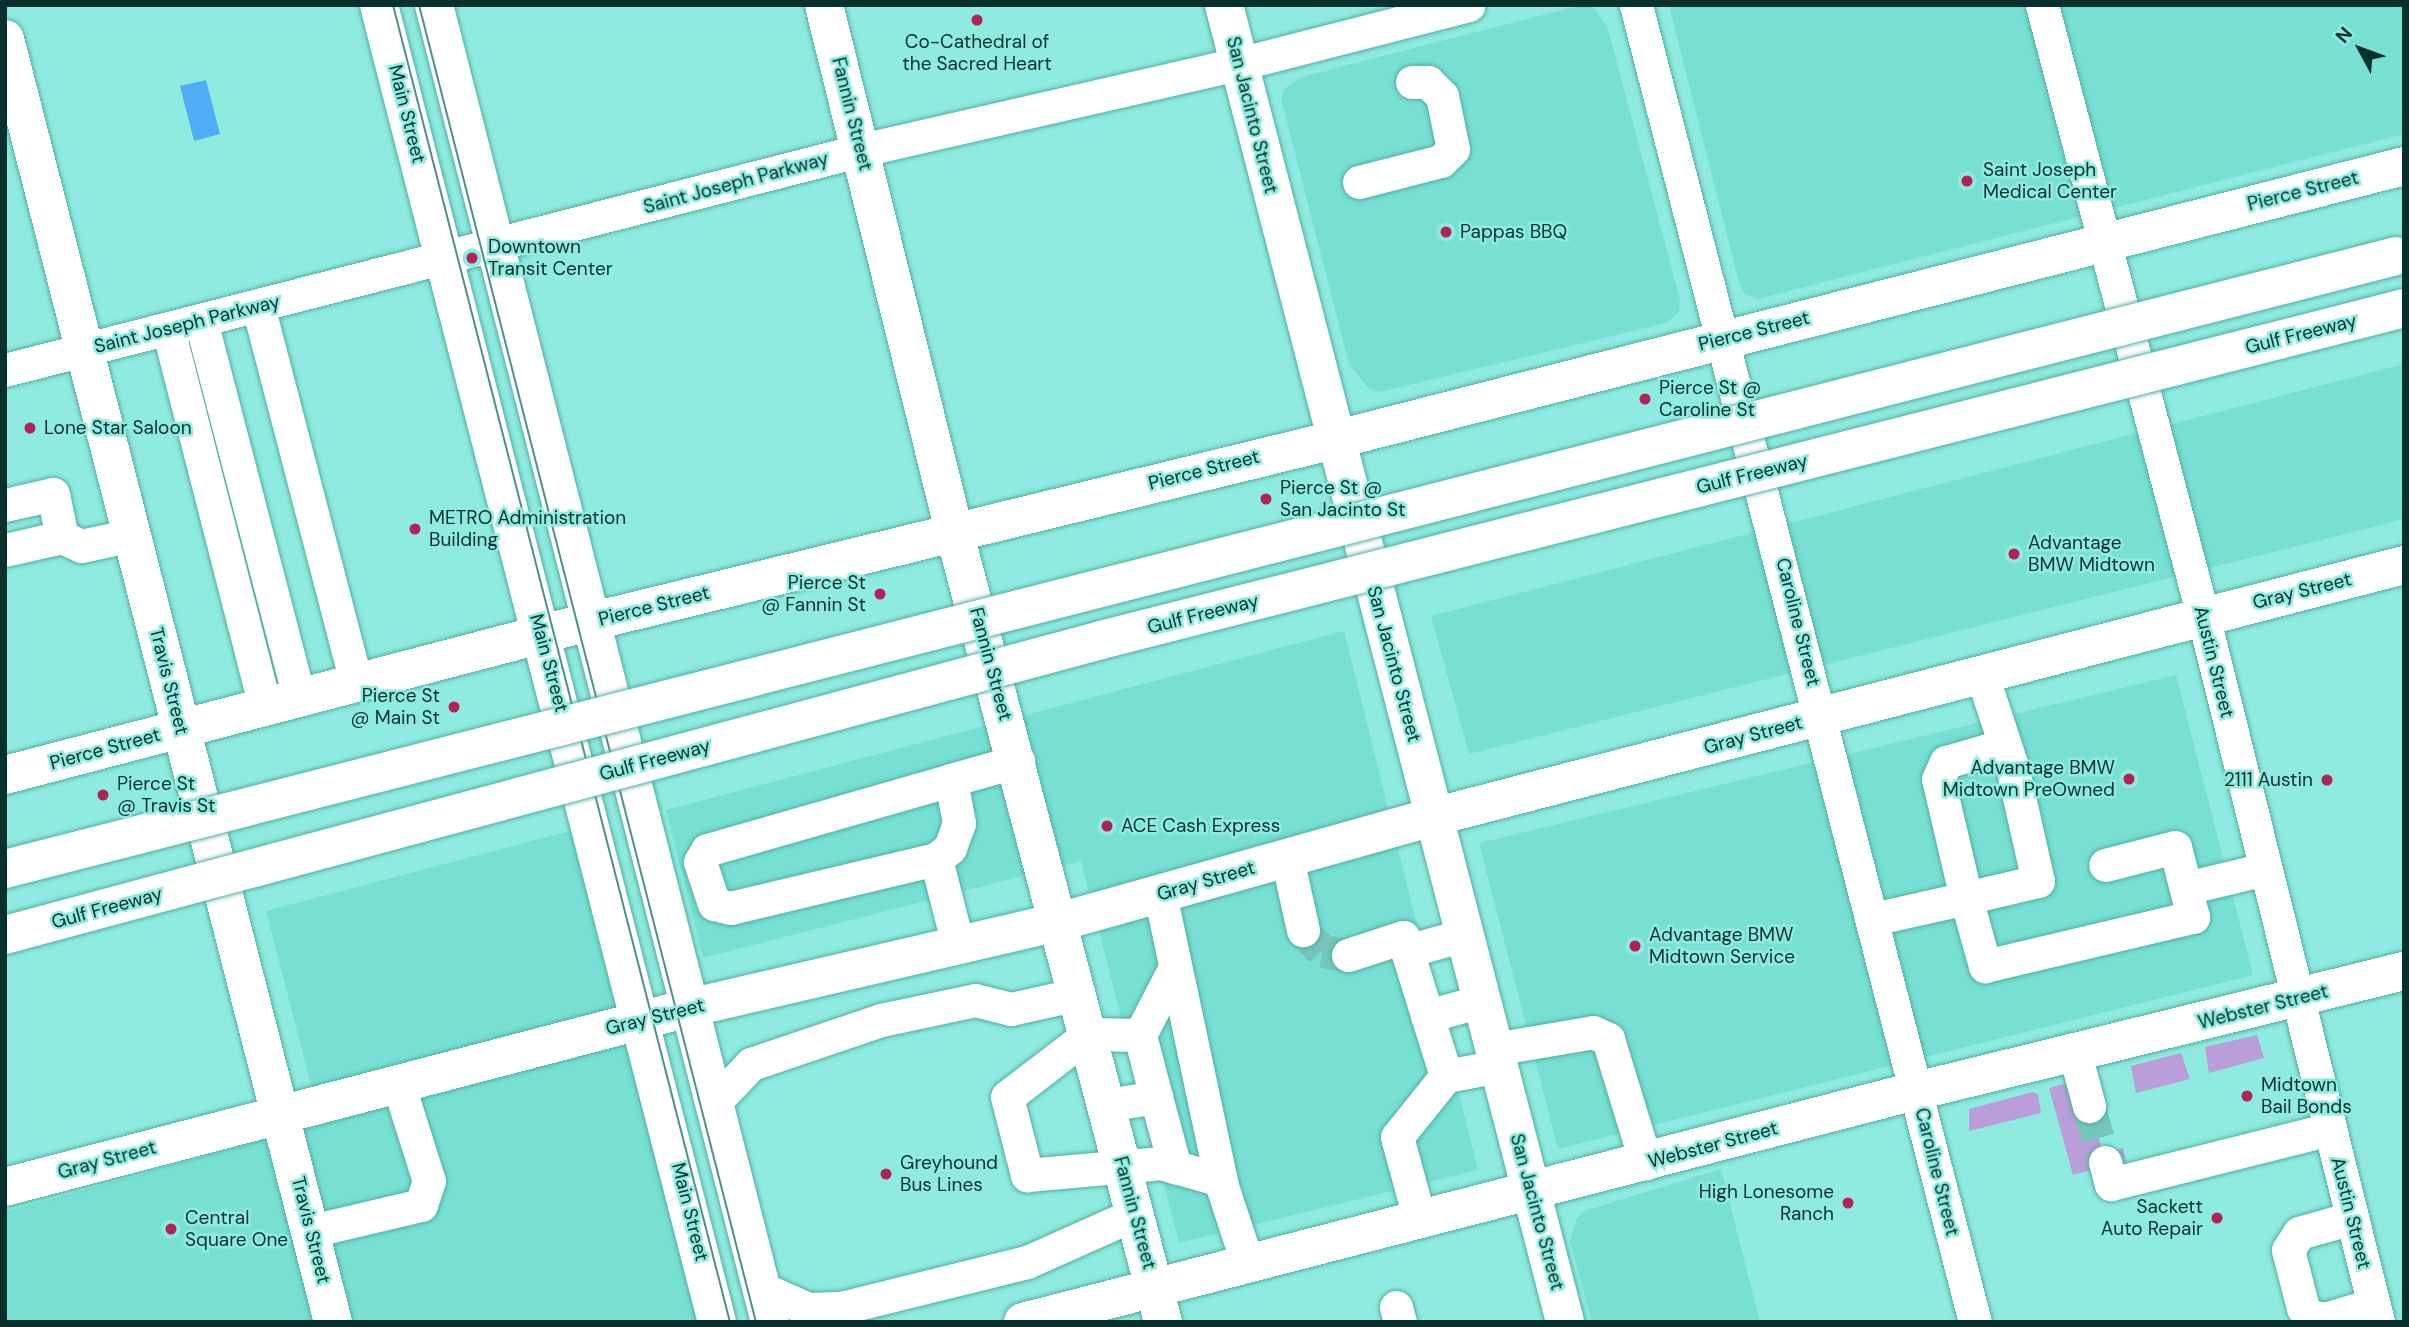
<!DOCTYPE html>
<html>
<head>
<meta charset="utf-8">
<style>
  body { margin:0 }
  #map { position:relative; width:2409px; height:1327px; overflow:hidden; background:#8febdf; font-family:"DM Sans",sans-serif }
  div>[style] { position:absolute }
  .built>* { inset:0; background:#77e0d3 }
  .green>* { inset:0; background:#b99eda }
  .water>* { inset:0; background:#50adf5 }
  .minor-tunnel>* { height:33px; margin-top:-16.5px; transform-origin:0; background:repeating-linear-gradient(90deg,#74c6bb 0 33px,transparent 0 50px) }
  .roads { filter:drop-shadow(0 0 2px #52afa4) drop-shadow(0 0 2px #52afa4) }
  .minor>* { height:33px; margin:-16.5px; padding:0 16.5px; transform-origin:16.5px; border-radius:16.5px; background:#fff }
  .major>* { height:38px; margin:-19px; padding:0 19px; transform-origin:19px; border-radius:19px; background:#fff }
  .tram>* { height:2px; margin:-1px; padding:0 1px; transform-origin:1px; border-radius:1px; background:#4e9189 }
  .bridges { filter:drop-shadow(0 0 2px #52afa4) drop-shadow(0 0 2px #52afa4) }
  .highway-bridge>* { height:38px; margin:-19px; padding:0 19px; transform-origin:19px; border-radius:19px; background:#fff }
  .dots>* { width:19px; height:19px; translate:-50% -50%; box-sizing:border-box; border:4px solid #8febdf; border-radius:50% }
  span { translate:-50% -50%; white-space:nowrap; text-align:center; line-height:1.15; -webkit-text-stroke:5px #8febdf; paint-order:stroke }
  .poi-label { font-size:19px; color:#08312d }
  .left { translate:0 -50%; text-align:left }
  .right { translate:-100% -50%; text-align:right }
  .street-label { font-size:19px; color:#08312d }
  .frame { position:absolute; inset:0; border:7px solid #08312d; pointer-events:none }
  .north { position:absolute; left:2325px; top:14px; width:70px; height:70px; -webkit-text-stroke:5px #8febdf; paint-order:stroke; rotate:311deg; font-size:19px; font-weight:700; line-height:28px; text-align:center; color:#08312d }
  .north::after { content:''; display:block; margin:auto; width:24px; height:32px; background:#08312d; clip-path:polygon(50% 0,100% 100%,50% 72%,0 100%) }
</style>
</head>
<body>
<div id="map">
  <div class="built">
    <div style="clip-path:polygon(1582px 5px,1593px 6px,1608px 29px,1680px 300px,1679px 312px,1666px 323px,1380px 392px,1369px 389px,1349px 364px,1281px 99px,1284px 89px,1301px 77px)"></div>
    <div style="clip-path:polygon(1669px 5px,2404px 5px,2404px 134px,1757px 299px,1745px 294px,1739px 283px)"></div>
    <div style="clip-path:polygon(2404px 364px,2404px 519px,1469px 754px,1431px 616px)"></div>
    <div style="clip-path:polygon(1344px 631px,1478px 1170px,1179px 1243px,1081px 861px,703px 958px,666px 810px)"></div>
    <div style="clip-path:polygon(2176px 675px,2253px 975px,1558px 1149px,1479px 843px)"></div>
    <div style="clip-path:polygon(570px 831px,697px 1322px,5px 1322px,5px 1212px,321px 1124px,266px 911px)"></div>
    <div style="clip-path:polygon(1721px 1169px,1760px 1322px,1592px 1322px,1570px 1241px,1576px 1220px,1584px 1211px)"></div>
  </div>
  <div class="green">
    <div style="clip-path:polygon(2257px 1035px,2264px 1058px,2209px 1073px,2205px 1047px)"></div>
    <div style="clip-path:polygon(2181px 1053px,2190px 1079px,2136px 1093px,2131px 1066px)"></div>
    <div style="clip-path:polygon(2089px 1077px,2090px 1107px,2103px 1153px,2123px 1148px,2126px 1161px,2073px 1175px,2049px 1088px)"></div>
    <div style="clip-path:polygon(2033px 1092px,2038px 1094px,2041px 1113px,1969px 1131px,1969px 1109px)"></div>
  </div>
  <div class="water">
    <div style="clip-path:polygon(206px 80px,220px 134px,194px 141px,180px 86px)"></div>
  </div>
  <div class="minor-tunnel">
    <div style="left:1303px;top:930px;width:28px;rotate:48deg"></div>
    <div style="left:1322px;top:951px;width:26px;rotate:9deg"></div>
    <div style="left:2089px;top:1106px;width:58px;rotate:74.1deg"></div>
  </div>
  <div class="roads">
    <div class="minor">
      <div style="left:1636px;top:5px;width:1360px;rotate:75.57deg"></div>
      <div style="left:2042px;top:5px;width:660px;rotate:75.25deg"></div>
      <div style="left:2210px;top:643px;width:699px;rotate:76.1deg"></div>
      <div style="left:1359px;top:182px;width:85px;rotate:-14.4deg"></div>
      <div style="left:1441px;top:161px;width:17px;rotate:-45deg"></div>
      <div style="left:1453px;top:149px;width:54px;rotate:-101.7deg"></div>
      <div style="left:1442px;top:96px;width:20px;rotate:-135deg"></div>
      <div style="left:1428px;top:82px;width:16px;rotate:180deg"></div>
      <div style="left:258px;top:306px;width:390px;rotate:75.4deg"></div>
      <div style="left:201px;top:321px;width:390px;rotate:75.4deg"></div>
      <div style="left:168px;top:329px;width:390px;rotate:75.6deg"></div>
      <div style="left:5px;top:370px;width:885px;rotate:-14.4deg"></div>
      <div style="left:862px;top:150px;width:387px;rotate:-12.9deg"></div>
      <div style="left:1239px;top:64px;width:237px;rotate:-14.4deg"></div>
      <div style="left:5px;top:505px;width:49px;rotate:-12.9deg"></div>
      <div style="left:53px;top:494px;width:44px;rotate:78.2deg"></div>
      <div style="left:5px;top:550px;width:58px;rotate:-12.8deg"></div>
      <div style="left:62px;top:537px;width:21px;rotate:25deg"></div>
      <div style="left:81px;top:546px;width:52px;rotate:-12.2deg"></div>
      <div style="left:1982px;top:675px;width:96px;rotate:71.8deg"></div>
      <div style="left:2012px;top:766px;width:118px;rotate:77.3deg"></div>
      <div style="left:2038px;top:881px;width:74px;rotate:166.7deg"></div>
      <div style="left:1966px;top:898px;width:122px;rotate:-103.2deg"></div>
      <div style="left:1938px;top:779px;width:19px;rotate:-65deg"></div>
      <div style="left:1946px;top:762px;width:61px;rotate:-16.1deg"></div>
      <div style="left:951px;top:780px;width:44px;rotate:79.5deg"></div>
      <div style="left:959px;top:823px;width:27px;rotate:110deg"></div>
      <div style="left:950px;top:848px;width:18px;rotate:142deg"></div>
      <div style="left:936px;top:859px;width:211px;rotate:166.6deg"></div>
      <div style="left:731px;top:908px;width:17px;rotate:-167deg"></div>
      <div style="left:714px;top:904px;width:44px;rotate:-108.4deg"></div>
      <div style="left:700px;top:862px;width:14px;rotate:-60deg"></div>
      <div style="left:707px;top:850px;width:254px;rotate:-16deg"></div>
      <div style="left:951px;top:780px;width:70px;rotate:-15.8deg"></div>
      <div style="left:1287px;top:858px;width:74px;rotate:77.5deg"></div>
      <div style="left:936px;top:859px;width:89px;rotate:75.7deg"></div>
      <div style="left:2186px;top:888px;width:81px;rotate:-13.5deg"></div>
      <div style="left:1160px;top:894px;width:299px;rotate:78deg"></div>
      <div style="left:1222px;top:1186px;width:83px;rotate:71.8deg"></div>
      <div style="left:1873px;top:919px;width:95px;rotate:-12.7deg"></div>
      <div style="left:1966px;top:898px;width:71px;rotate:74.4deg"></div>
      <div style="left:1985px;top:966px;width:214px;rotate:-13.3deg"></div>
      <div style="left:2193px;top:917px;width:72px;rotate:-104.4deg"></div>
      <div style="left:2175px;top:847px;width:72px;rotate:165.6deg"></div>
      <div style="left:1348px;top:955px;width:58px;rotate:-18.1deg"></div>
      <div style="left:1403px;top:937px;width:15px;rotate:74deg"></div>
      <div style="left:1427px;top:1016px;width:57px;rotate:-15.3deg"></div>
      <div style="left:1140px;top:1035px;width:74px;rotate:-62.7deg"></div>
      <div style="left:1494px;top:1049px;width:100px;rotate:-9.7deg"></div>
      <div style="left:1593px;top:1032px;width:17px;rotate:25deg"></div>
      <div style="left:1608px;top:1039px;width:130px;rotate:73deg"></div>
      <div style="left:2075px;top:1054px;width:54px;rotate:74.9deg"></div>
      <div style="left:1446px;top:1076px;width:54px;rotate:-10.7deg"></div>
      <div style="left:1156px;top:1097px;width:64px;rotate:-104.5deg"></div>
      <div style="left:1140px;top:1035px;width:51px;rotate:-178.9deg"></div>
      <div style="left:1089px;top:1034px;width:103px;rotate:142.5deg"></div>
      <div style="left:1007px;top:1097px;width:81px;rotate:75.6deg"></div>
      <div style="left:1027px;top:1175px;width:135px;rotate:-5.1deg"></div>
      <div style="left:1161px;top:1163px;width:62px;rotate:15.8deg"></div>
      <div style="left:714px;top:1103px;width:54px;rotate:-46.5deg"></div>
      <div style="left:751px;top:1064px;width:137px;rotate:-18.7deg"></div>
      <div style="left:881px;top:1020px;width:96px;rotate:-12deg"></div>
      <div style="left:975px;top:1000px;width:37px;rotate:14deg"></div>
      <div style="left:1011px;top:1009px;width:69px;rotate:-12.6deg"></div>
      <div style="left:1107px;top:1105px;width:50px;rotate:-9.3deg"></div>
      <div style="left:1156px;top:1097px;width:73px;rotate:74.8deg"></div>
      <div style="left:2105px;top:1162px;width:23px;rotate:75deg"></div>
      <div style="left:2111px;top:1184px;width:226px;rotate:-14.1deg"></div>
      <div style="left:2352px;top:1218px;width:55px;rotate:164.2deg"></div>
      <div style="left:2299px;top:1233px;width:20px;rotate:123deg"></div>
      <div style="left:2288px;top:1250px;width:60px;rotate:75.5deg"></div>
      <div style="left:2303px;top:1308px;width:11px;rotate:49deg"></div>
      <div style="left:2310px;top:1316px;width:15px;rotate:11deg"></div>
      <div style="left:2325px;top:1319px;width:51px;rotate:-17deg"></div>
      <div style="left:1420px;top:1221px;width:87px;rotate:-105.3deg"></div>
      <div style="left:1397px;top:1137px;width:78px;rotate:-51.2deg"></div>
      <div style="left:1446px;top:1076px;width:131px;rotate:-107.3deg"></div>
      <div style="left:1407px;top:951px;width:59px;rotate:-15.7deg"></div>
      <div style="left:311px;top:1231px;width:113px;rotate:-13.3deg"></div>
      <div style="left:421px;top:1205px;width:25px;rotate:-72deg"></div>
      <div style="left:429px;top:1181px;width:103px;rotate:-107.6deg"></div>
      <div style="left:761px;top:1288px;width:51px;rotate:24.1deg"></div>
      <div style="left:808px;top:1309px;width:33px;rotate:-2deg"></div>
      <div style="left:841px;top:1308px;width:192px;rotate:-13.9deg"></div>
      <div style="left:1027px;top:1262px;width:118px;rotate:-24deg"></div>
      <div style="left:1396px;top:1307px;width:16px;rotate:75deg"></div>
    </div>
    <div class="major">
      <div style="left:379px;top:5px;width:1360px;rotate:75.61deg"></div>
      <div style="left:434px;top:5px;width:1359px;rotate:75.69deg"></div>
      <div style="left:824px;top:5px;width:542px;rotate:76.12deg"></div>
      <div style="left:954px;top:531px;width:818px;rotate:75.2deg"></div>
      <div style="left:1224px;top:5px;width:1360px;rotate:75.48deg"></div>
      <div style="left:5px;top:39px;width:1324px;rotate:75.66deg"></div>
      <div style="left:5px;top:775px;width:591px;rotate:-14.69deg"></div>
      <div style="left:577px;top:625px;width:779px;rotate:-13.73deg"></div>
      <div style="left:1334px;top:440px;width:1105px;rotate:-14.36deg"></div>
      <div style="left:5px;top:1187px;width:707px;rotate:-14.67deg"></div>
      <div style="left:689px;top:1008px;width:380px;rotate:-13.1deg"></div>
      <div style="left:1059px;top:922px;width:388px;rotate:-15.7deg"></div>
      <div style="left:1433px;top:817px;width:1003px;rotate:-14.55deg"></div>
      <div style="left:1023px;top:1322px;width:894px;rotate:-14.52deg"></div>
      <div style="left:1888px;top:1098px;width:531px;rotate:-13.83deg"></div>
    </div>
  </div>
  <div class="tram">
    <div style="left:393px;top:5px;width:1359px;rotate:75.65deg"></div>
    <div style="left:419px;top:5px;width:1359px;rotate:75.65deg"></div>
  </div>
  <div class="bridges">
    <div class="highway-bridge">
      <div style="left:5px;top:869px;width:2468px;rotate:-14.38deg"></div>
      <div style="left:5px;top:935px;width:1135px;rotate:-15.06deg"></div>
      <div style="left:1101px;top:640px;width:1345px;rotate:-14.29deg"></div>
    </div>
  </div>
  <div class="dots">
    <div style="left:977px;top:20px;background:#b12257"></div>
    <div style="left:1967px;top:181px;background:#b12257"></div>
    <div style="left:1446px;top:232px;background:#b12257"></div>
    <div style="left:472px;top:258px;background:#b12257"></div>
    <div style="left:1645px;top:399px;background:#b12257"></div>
    <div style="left:30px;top:428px;background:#b12257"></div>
    <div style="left:1266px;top:499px;background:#b12257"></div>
    <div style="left:415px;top:529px;background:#b12257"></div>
    <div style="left:2014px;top:554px;background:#b12257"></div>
    <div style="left:880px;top:594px;background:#b12257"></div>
    <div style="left:454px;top:707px;background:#b12257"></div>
    <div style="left:2129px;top:779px;background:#b12257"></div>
    <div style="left:2327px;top:780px;background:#b12257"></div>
    <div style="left:103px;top:795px;background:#b12257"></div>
    <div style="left:1107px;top:826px;background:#b12257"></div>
    <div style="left:1635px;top:946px;background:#b12257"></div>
    <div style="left:2247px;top:1096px;background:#b12257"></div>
    <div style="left:886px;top:1174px;background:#b12257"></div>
    <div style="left:1848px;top:1203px;background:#b12257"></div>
    <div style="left:2217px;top:1218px;background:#b12257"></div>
    <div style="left:171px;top:1229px;background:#b12257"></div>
  </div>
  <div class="poi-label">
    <span style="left:977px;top:53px">Co-Cathedral of<br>the Sacred Heart</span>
    <span class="left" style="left:1983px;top:181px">Saint Joseph<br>Medical Center</span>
    <span class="left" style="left:1460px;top:232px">Pappas BBQ</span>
    <span class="left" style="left:488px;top:258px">Downtown<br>Transit Center</span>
    <span class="left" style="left:1659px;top:399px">Pierce St @<br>Caroline St</span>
    <span class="left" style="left:44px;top:428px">Lone Star Saloon</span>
    <span class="left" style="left:1280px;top:499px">Pierce St @<br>San Jacinto St</span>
    <span class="left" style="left:429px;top:529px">METRO Administration<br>Building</span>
    <span class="left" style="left:2028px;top:554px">Advantage<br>BMW Midtown</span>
    <span class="right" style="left:866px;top:594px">Pierce St<br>@ Fannin St</span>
    <span class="right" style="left:440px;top:707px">Pierce St<br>@ Main St</span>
    <span class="right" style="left:2115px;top:779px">Advantage BMW<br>Midtown PreOwned</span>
    <span class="right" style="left:2313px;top:780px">2111 Austin</span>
    <span class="left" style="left:117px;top:795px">Pierce St<br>@ Travis St</span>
    <span class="left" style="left:1121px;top:826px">ACE Cash Express</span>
    <span class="left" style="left:1649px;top:946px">Advantage BMW<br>Midtown Service</span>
    <span class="left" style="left:2261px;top:1096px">Midtown<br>Bail Bonds</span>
    <span class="left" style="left:900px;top:1174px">Greyhound<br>Bus Lines</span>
    <span class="right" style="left:1834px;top:1203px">High Lonesome<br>Ranch</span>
    <span class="right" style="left:2203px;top:1218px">Sackett<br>Auto Repair</span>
    <span class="left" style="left:185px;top:1229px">Central<br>Square One</span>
  </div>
  <div class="street-label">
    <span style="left:407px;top:114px;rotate:76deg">Main Street</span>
    <span style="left:852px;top:114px;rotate:76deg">Fannin Street</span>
    <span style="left:1252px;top:115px;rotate:76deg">San Jacinto Street</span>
    <span style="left:736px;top:183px;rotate:-15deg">Saint Joseph Parkway</span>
    <span style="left:2303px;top:191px;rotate:-14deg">Pierce Street</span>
    <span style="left:187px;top:324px;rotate:-14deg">Saint Joseph Parkway</span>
    <span style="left:1754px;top:331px;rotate:-14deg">Pierce Street</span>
    <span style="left:2301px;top:334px;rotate:-14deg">Gulf Freeway</span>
    <span style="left:1204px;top:470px;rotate:-14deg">Pierce Street</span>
    <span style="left:1752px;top:474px;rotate:-14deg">Gulf Freeway</span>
    <span style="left:2302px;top:591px;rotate:-14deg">Gray Street</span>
    <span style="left:654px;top:606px;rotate:-14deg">Pierce Street</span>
    <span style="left:1203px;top:614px;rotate:-14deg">Gulf Freeway</span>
    <span style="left:1798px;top:622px;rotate:76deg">Caroline Street</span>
    <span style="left:2214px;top:662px;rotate:76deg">Austin Street</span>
    <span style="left:549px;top:663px;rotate:75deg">Main Street</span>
    <span style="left:991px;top:664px;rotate:75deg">Fannin Street</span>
    <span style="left:1394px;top:664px;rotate:75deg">San Jacinto Street</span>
    <span style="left:169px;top:681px;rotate:76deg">Travis Street</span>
    <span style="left:1753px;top:735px;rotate:-15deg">Gray Street</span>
    <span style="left:105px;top:749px;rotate:-15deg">Pierce Street</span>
    <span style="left:655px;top:760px;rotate:-15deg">Gulf Freeway</span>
    <span style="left:1206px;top:881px;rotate:-16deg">Gray Street</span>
    <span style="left:107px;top:908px;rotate:-15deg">Gulf Freeway</span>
    <span style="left:2263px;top:1007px;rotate:-14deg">Webster Street</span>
    <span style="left:655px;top:1017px;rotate:-14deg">Gray Street</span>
    <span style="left:1713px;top:1145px;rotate:-15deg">Webster Street</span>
    <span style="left:107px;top:1160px;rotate:-15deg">Gray Street</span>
    <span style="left:1937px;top:1172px;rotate:76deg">Caroline Street</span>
    <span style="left:690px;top:1212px;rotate:76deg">Main Street</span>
    <span style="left:1537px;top:1212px;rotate:75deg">San Jacinto Street</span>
    <span style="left:1135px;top:1213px;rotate:75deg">Fannin Street</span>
    <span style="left:2351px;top:1213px;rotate:76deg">Austin Street</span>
    <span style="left:311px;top:1230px;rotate:76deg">Travis Street</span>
  </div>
  <div class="frame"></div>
  <div class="north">N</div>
</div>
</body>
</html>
